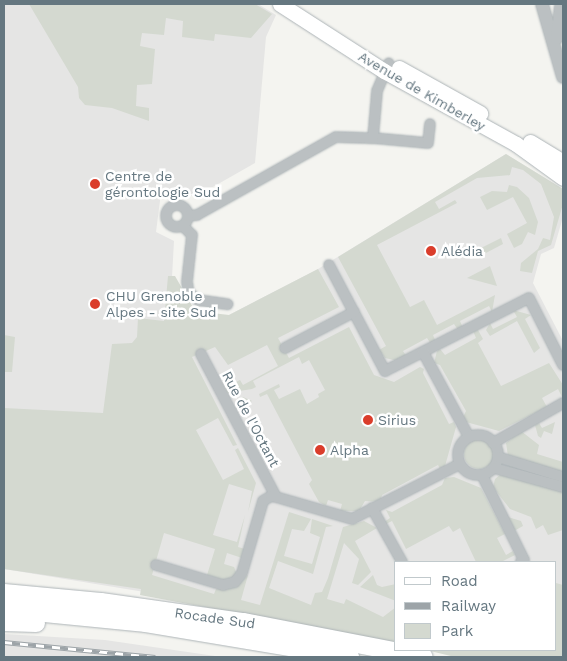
<!DOCTYPE html>
<html>
<head>
<meta charset="utf-8">
<style>
  body { margin:0 }
  #map { position:relative; width:567px; height:661px; overflow:hidden; background:#f4f4f0; font-family:"Work Sans",sans-serif }
  div>[style] { position:absolute }
  .built>* { inset:0; background:#e5e5e4 }
  .green>* { inset:0; background:#d4d9d0 }
  .round { border-radius:50% }
  .roads { filter:drop-shadow(0 0 1px #adb4b7) drop-shadow(0 0 1px #adb4b7) }
  .minor>* { height:10px; margin:-5px; padding:0 5px; transform-origin:5px; border-radius:5px; background:#bbc0c2 }
  .minor>.ring { margin:-5px; padding:0; box-sizing:content-box; background:none; border:10px solid #bbc0c2; border-radius:50% }
  .tertiary>* { height:12px; margin:-6px; padding:0 6px; transform-origin:6px; border-radius:6px; background:#bbc0c2 }
  .secondary>* { height:15px; margin:-7.5px; padding:0 7.5px; transform-origin:7.5px; border-radius:7.5px; background:#fff }
  .trunk>* { height:18px; margin:-9px; padding:0 9px; transform-origin:9px; border-radius:9px; background:#fff }
  .rail>* { height:4.5px; margin-top:-2.25px; transform-origin:0; background:repeating-linear-gradient(90deg,#fff 0 8px,#9da4a8 0 16px); box-sizing:border-box; border-block:1px solid #9da4a8 }
  .dots>* { width:14px; height:14px; translate:-50% -50%; box-sizing:border-box; border:2px solid #fff; border-radius:50% }
  span { translate:-50% -50%; white-space:nowrap; text-align:center; line-height:1.15; -webkit-text-stroke:5px #fff; paint-order:stroke }
  .street-label { font-size:14px; color:#657780 }
  .poi-label { font-size:14px; color:#657780 }
  .left { translate:0 -50%; text-align:left }
  .frame { position:absolute; inset:0; border:5px solid #657780; pointer-events:none }
  .legend { position:absolute; left:394px; top:561px; width:162px; height:90px; box-sizing:border-box; background:#fff; border:1px solid #c1c9cc; margin:0; padding:6px 9px; list-style:none; font-size:15px; color:#657780 }
  .legend li { display:flex; align-items:center; gap:10px; height:25px }
  .legend b { width:25px; border:1px solid #c1c9cc }
</style>
</head>
<body>
<div id="map">
  <div class="built">
    <div style="clip-path:polygon(4px 4px,258px 4px,276px 15px,266px 37px,255px 163px,197px 196px,161px 193px,156px 232px,174px 241px,172px 277px,200px 330px,318px 269px,506px 154px,563px 189px,563px 217px,554px 248px,541px 254px,533px 283px,563px 341px,563px 657px,556px 650px,556px 562px,396px 562px,396px 633px,4px 569px)"></div>
    <div style="clip-path:polygon(4px 634px,105px 640px,222px 657px,4px 656px)"></div>
  </div>
  <div class="green">
    <div style="clip-path:polygon(29px 4px,255px 4px,272px 14px,251px 38px,215px 34px,214px 41px,182px 37px,183px 21px,166px 18px,164px 35px,142px 33px,140px 46px,155px 49px,152px 84px,137px 85px,136px 106px,149px 108px,149px 121px,112px 108px,85px 105px,79px 98px,78px 87px)"></div>
    <div style="clip-path:polygon(506px 154px,563px 189px,563px 204px,551px 245px,538px 251px,532px 273px,520px 271px,521px 263px,538px 249px,543px 238px,550px 240px,554px 217px,541px 184px,523px 170px,512px 167px,510px 175px,477px 178px,435px 202px,439px 209px,455px 200px,457px 203px,377px 245px,410px 307px,424px 300px,437px 325px,495px 295px,492px 312px,489px 306px,460px 321px,463px 328px,458px 330px,454px 324px,433px 335px,436px 342px,431px 344px,427px 338px,403px 351px,407px 357px,398px 361px,385px 358px,379px 350px,386px 346px,338px 257px)"></div>
    <div style="clip-path:polygon(509px 185px,517px 187px,529px 198px,538px 222px,535px 235px,528px 232px,522px 244px,514px 248px,507px 234px,527px 223px,513px 197px,487px 210px,480px 197px,492px 191px,507px 192px)"></div>
    <div style="clip-path:polygon(501px 238px,503px 244px,484px 254px,481px 248px)"></div>
    <div style="clip-path:polygon(490px 266px,497px 286px,467px 278px)"></div>
    <div style="clip-path:polygon(318px 269px,339px 307px,278px 338px,289px 358px,349px 327px,374px 375px,394px 382px,420px 367px,424px 369px,423px 373px,449px 424px,454px 422px,456px 427px,445px 466px,440px 469px,438px 465px,382px 495px,380px 502px,365px 501px,359px 511px,340px 511px,342px 504px,328px 500px,326px 506px,319px 502px,309px 484px,312px 480px,267px 394px,260px 397px,259px 394px,279px 384px,280px 387px,274px 390px,279px 399px,300px 389px,307px 404px,319px 397px,318px 394px,325px 390px,309px 360px,302px 364px,299px 357px,253px 381px,256px 387px,252px 389px,227px 393px,225px 387px,240px 380px,243px 385px,278px 366px,267px 345px,228px 365px,215px 347px,192px 357px,237px 445px,233px 446px,218px 418px,196px 430px,223px 480px,244px 469px,235px 450px,238px 448px,256px 483px,248px 512px,252px 491px,229px 484px,213px 535px,237px 542px,245px 515px,238px 547px,245px 549px,242px 558px,227px 553px,224px 564px,234px 567px,237px 574px,227px 581px,207px 575px,215px 549px,164px 533px,152px 575px,214px 594px,216px 589px,236px 587px,248px 575px,241px 600px,260px 605px,289px 512px,311px 519px,304px 531px,292px 529px,284px 556px,312px 564px,320px 537px,310px 533px,312px 519px,333px 526px,326px 527px,313px 574px,278px 561px,269px 588px,311px 605px,315px 593px,322px 592px,328px 578px,343px 527px,364px 521px,377px 528px,355px 541px,371px 572px,358px 585px,352px 583px,359px 559px,344px 543px,327px 599px,344px 604px,346px 599px,383px 617px,396px 607px,396px 643px,140px 595px,141px 589px,4px 569px,4px 408px,103px 413px,112px 344px,132px 343px,137px 337px,138px 318px,164px 321px,168px 276px,175px 276px,195px 311px,229px 315px)"></div>
    <div style="clip-path:polygon(513px 310px,531px 315px,525px 319px,540px 348px,534px 353px,517px 321px,490px 336px,486px 330px,490px 323px,493px 329px,517px 317px)"></div>
    <div style="clip-path:polygon(478px 330px,483px 339px,478px 343px,501px 386px,549px 363px,563px 385px,563px 399px,558px 389px,542px 398px,547px 407px,499px 431px,466px 422px,463px 417px,466px 411px,440px 365px,434px 363px,437px 351px,440px 349px,445px 355px,476px 338px,473px 331px)"></div>
    <div style="clip-path:polygon(4px 335px,15px 337px,12px 372px,4px 372px)"></div>
    <div style="clip-path:polygon(243px 397px,252px 401px,236px 410px,236px 402px)"></div>
    <div style="clip-path:polygon(555px 422px,552px 434px,544px 431px,541px 438px,538px 436px,535px 425px,539px 423px,542px 428px)"></div>
    <div style="clip-path:polygon(521px 431px,539px 445px,537px 454px,563px 462px,563px 474px,508px 456px,506px 443px)"></div>
    <div class="round" style="left:464px;top:439px;width:30px;height:30px"></div>
    <div style="clip-path:polygon(501px 474px,563px 491px,563px 530px,548px 535px,543px 525px,536px 529px,531px 517px,510px 509px,493px 487px,495px 479px)"></div>
    <div style="clip-path:polygon(454px 477px,481px 488px,505px 534px,497px 538px,506px 555px,513px 551px,515px 555px,501px 562px,476px 562px,460px 528px,453px 532px,449px 526px,406px 549px,392px 521px,386px 524px,384px 522px,390px 518px,386px 510px,392px 512px,442px 485px,445px 478px)"></div>
    <div style="clip-path:polygon(508px 517px,521px 521px,523px 526px,514px 531px)"></div>
    <div style="clip-path:polygon(373px 575px,377px 585px,382px 587px,396px 584px,396px 601px,360px 587px)"></div>
    <div style="clip-path:polygon(556px 583px,563px 585px,563px 657px,455px 657px,426px 650px,556px 650px)"></div>
  </div>
  <div class="roads">
    <div class="minor">
      <div style="left:373px;top:138px;width:55px;rotate:5.2deg"></div>
      <div style="left:428px;top:143px;width:19px;rotate:-84deg"></div>
      <div class="ring" style="left:166px;top:205px;width:12px;height:12px"></div>
      <div style="left:188px;top:216px;width:9px;rotate:-6deg"></div>
      <div style="left:197px;top:215px;width:159px;rotate:-29.3deg"></div>
      <div style="left:336px;top:137px;width:37px;rotate:2deg"></div>
      <div style="left:373px;top:138px;width:47px;rotate:-85.1deg"></div>
      <div style="left:377px;top:91px;width:30px;rotate:-67deg"></div>
      <div style="left:183px;top:226px;width:13px;rotate:45deg"></div>
      <div style="left:192px;top:235px;width:47px;rotate:96.1deg"></div>
      <div style="left:187px;top:282px;width:11px;rotate:80deg"></div>
      <div style="left:189px;top:293px;width:11px;rotate:38deg"></div>
      <div style="left:198px;top:300px;width:30px;rotate:8deg"></div>
      <div style="left:329px;top:265px;width:120px;rotate:62.2deg"></div>
      <div style="left:385px;top:371px;width:161px;rotate:-26.9deg"></div>
      <div style="left:529px;top:298px;width:75px;rotate:63.1deg"></div>
      <div style="left:285px;top:348px;width:78px;rotate:-27.6deg"></div>
      <div style="left:423px;top:352px;width:97px;rotate:61.6deg"></div>
      <div style="left:201px;top:354px;width:161px;rotate:62.3deg"></div>
      <div style="left:276px;top:497px;width:79px;rotate:16.1deg"></div>
      <div style="left:352px;top:519px;width:121px;rotate:-27deg"></div>
      <div class="ring" style="left:458px;top:435px;width:30px;height:30px"></div>
      <div style="left:493px;top:443px;width:81px;rotate:-29.7deg"></div>
      <div style="left:498px;top:457px;width:68px;rotate:17.1deg"></div>
      <div style="left:494px;top:468px;width:72px;rotate:15.4deg"></div>
      <div style="left:482px;top:475px;width:95px;rotate:63.7deg"></div>
      <div style="left:524px;top:560px;width:4px;rotate:146deg"></div>
      <div style="left:372px;top:508px;width:62px;rotate:60.9deg"></div>
      <div style="left:156px;top:565px;width:70px;rotate:16.6deg"></div>
      <div style="left:223px;top:585px;width:12px;rotate:-14deg"></div>
      <div style="left:235px;top:582px;width:11px;rotate:-52deg"></div>
      <div style="left:242px;top:573px;width:75px;rotate:-73.7deg"></div>
      <div style="left:263px;top:501px;width:9px;rotate:-32deg"></div>
      <div style="left:271px;top:496px;width:5px;rotate:11deg"></div>
    </div>
    <div class="tertiary">
      <div style="left:542px;top:4px;width:76px;rotate:74deg"></div>
      <div style="left:557px;top:38px;width:34px;rotate:-83deg"></div>
    </div>
    <div class="secondary">
      <div style="left:280px;top:4px;width:124px;rotate:32.8deg"></div>
      <div style="left:384px;top:71px;width:151px;rotate:28.9deg"></div>
      <div style="left:516px;top:144px;width:58px;rotate:35.9deg"></div>
      <div style="left:399px;top:68px;width:93px;rotate:29.1deg"></div>
      <div style="left:530px;top:142px;width:39px;rotate:31deg"></div>
    </div>
    <div class="trunk">
      <div style="left:4px;top:593px;width:97px;rotate:5.3deg"></div>
      <div style="left:101px;top:602px;width:144px;rotate:8deg"></div>
      <div style="left:244px;top:622px;width:183px;rotate:11deg"></div>
      <div style="left:4px;top:609px;width:143px;rotate:5.6deg"></div>
      <div style="left:146px;top:623px;width:207px;rotate:9.5deg"></div>
      <div style="left:4px;top:622px;width:32px;rotate:2deg"></div>
    </div>
  </div>
  <div class="rail">
    <div style="left:4px;top:642px;width:152px;rotate:5.7deg"></div>
  </div>
  <div class="dots">
    <div style="left:95px;top:184px;background:#da3d2b"></div>
    <div style="left:431px;top:251px;background:#da3d2b"></div>
    <div style="left:95px;top:304px;background:#da3d2b"></div>
    <div style="left:368px;top:420px;background:#da3d2b"></div>
    <div style="left:320px;top:450px;background:#da3d2b"></div>
  </div>
  <div class="street-label">
    <span style="left:422px;top:91px;rotate:30deg">Avenue de Kimberley</span>
    <span style="left:251px;top:419px;rotate:62deg">Rue de l'Octant</span>
    <span style="left:215px;top:618px;rotate:8deg">Rocade Sud</span>
  </div>
  <div class="poi-label">
    <span class="left" style="left:105px;top:184px">Centre de<br>gérontologie Sud</span>
    <span class="left" style="left:441px;top:251px">Alédia</span>
    <span class="left" style="left:106px;top:304px">CHU Grenoble<br>Alpes - site Sud</span>
    <span class="left" style="left:378px;top:420px">Sirius</span>
    <span class="left" style="left:330px;top:450px">Alpha</span>
  </div>
  <div class="frame"></div>
  <ul class="legend">
  <li><b style="height:6px;background:#fff"></b>Road</li>
  <li><b style="height:6px;background:#9da4a8"></b>Railway</li>
  <li><b style="height:14px;background:#d4d9d0"></b>Park</li>
  </ul>
</div>
</body>
</html>
